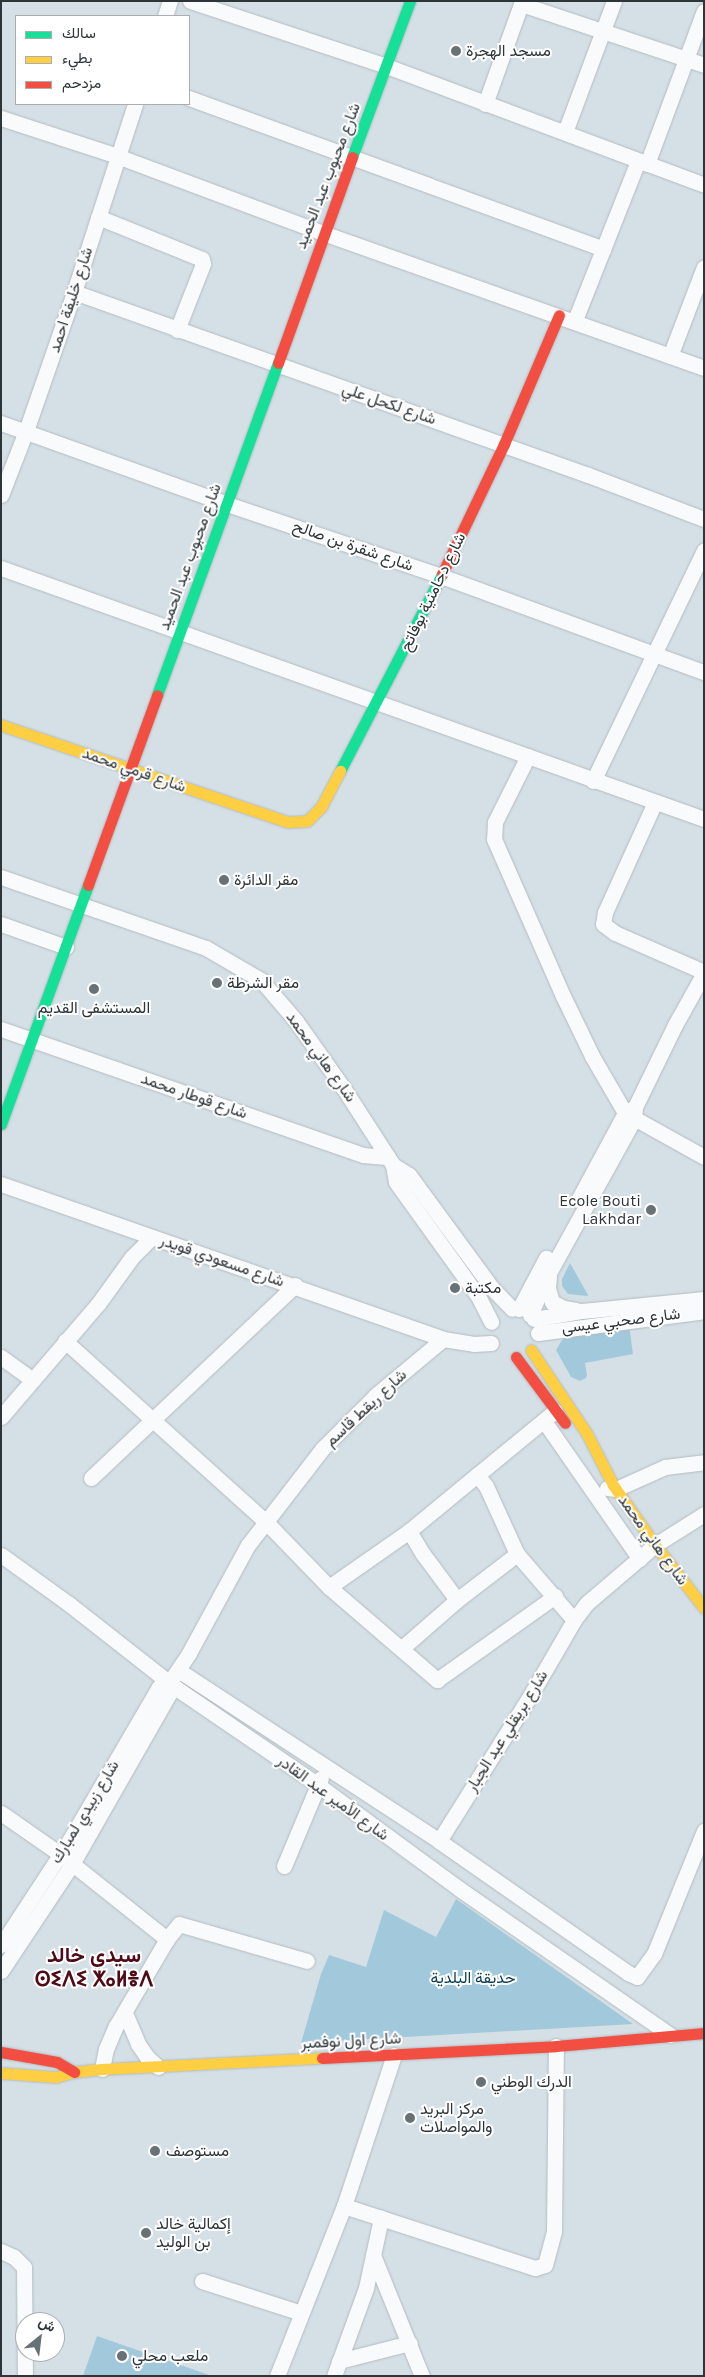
<!DOCTYPE html>
<html>
<head>
<meta charset="utf-8">
<style>
  body { margin:0 }
  #map { position:relative; width:705px; height:2377px; overflow:hidden; background:#d5e0e6; font-family:Karla,Vazirmatn,"Noto Sans Tifinagh",sans-serif }
  div>[style] { position:absolute }
  .green>* { inset:0; background:#a2c9db }
  .roads { filter:drop-shadow(0 0 1px #b3bcc1) drop-shadow(0 0 1px #b3bcc1) }
  .street>* { height:15px; margin:-7.5px; padding:0 7.5px; transform-origin:7.5px; border-radius:7.5px; background:#f9fafb }
  .fast>* { height:11px; margin:-5.5px; padding:0 5.5px; transform-origin:5.5px; border-radius:5.5px; background:#16e098 }
  .slow>* { height:11px; margin:-5.5px; padding:0 5.5px; transform-origin:5.5px; border-radius:5.5px; background:#ffcf43 }
  .jam>* { height:11px; margin:-5.5px; padding:0 5.5px; transform-origin:5.5px; border-radius:5.5px; background:#f24e42 }
  .dots>* { width:14px; height:14px; translate:-50% -50%; box-sizing:border-box; border:2px solid #fff; border-radius:50% }
  span { translate:-50% -50%; white-space:nowrap; text-align:center; line-height:1.15; -webkit-text-stroke:4px #fff; paint-order:stroke }
  .poi-label { font-size:16px; color:#2d3539 }
  .left { translate:0 -50%; text-align:left }
  .right { translate:-100% -50%; text-align:right }
  .street-label { font-size:16px; color:#2d3539 }
  .park-label { font-size:16px; color:#093e51 }
  .district-label { font-size:21px; color:#500a16; font-weight:700 }
  .frame { position:absolute; inset:0; border:2px solid #2d3539; pointer-events:none }
  .legend { position:absolute; left:15px; top:15px; width:175px; height:90px; box-sizing:border-box; background:#fff; border:1px solid #abaeb0; margin:0; padding:6px 9px; list-style:none; font-size:15px; color:#2d3539 }
  .legend li { display:flex; align-items:center; gap:10px; height:25px }
  .legend b { width:25px; border:1px solid #abaeb0 }
  .north { position:absolute; left:15px; top:2312px; width:50px; height:50px; box-sizing:border-box; background:#fff; border:1px solid #abaeb0; border-radius:50%; rotate:29deg; font-size:14px; font-weight:700; line-height:20px; text-align:center; color:#2d3539 }
  .north::after { content:''; display:block; margin:auto; width:18px; height:22px; background:#687176; clip-path:polygon(50% 0,100% 100%,50% 72%,0 100%) }
</style>
</head>
<body>
<div id="map">
  <div class="green">
    <div style="clip-path:polygon(570px 1263px,588px 1295px,588px 1296px,568px 1294px,562px 1286px,562px 1279px)"></div>
    <div style="clip-path:polygon(629px 1325px,633px 1354px,585px 1363px,587px 1375px,586px 1378px,580px 1381px,571px 1377px,556px 1350px,562px 1340px,568px 1336px)"></div>
    <div style="clip-path:polygon(456px 1899px,633px 2024px,301px 2043px,321px 1974px,329px 1955px,366px 1967px,384px 1910px,436px 1937px)"></div>
    <div style="clip-path:polygon(97px 2336px,212px 2376px,83px 2376px)"></div>
  </div>
  <div class="roads">
    <div class="street">
      <div style="left:190px;top:1px;width:201px;rotate:18.3deg"></div>
      <div style="left:381px;top:64px;width:345px;rotate:20.5deg"></div>
      <div style="left:521px;top:4px;width:193px;rotate:18.4deg"></div>
      <div style="left:165px;top:16px;width:16px;rotate:-72deg"></div>
      <div style="left:189px;top:98px;width:441px;rotate:20deg"></div>
      <div style="left:485px;top:104px;width:109px;rotate:-70.2deg"></div>
      <div style="left:1px;top:118px;width:122px;rotate:18.1deg"></div>
      <div style="left:117px;top:156px;width:220px;rotate:20.5deg"></div>
      <div style="left:323px;top:233px;width:404px;rotate:19.5deg"></div>
      <div style="left:565px;top:132px;width:140px;rotate:-69.5deg"></div>
      <div style="left:647px;top:164px;width:163px;rotate:-69.6deg"></div>
      <div style="left:98px;top:217px;width:112px;rotate:22deg"></div>
      <div style="left:202px;top:259px;width:5px;rotate:79deg"></div>
      <div style="left:203px;top:264px;width:71px;rotate:111.5deg"></div>
      <div style="left:74px;top:292px;width:546px;rotate:19.6deg"></div>
      <div style="left:588px;top:475px;width:124px;rotate:20.8deg"></div>
      <div style="left:575px;top:320px;width:171px;rotate:-68.4deg"></div>
      <div style="left:670px;top:356px;width:95px;rotate:-69.1deg"></div>
      <div style="left:1px;top:423px;width:240px;rotate:19.7deg"></div>
      <div style="left:227px;top:504px;width:226px;rotate:18.6deg"></div>
      <div style="left:441px;top:576px;width:280px;rotate:20.1deg"></div>
      <div style="left:1px;top:495px;width:69px;rotate:-68.7deg"></div>
      <div style="left:26px;top:431px;width:147px;rotate:-70.9deg"></div>
      <div style="left:74px;top:292px;width:198px;rotate:-72deg"></div>
      <div style="left:1px;top:568px;width:746px;rotate:19.65deg"></div>
      <div style="left:528px;top:756px;width:74px;rotate:116.6deg"></div>
      <div style="left:495px;top:822px;width:17px;rotate:93deg"></div>
      <div style="left:494px;top:839px;width:171px;rotate:66.3deg"></div>
      <div style="left:563px;top:996px;width:67px;rotate:64.2deg"></div>
      <div style="left:592px;top:1056px;width:66px;rotate:59.9deg"></div>
      <div style="left:625px;top:1113px;width:90px;rotate:29.1deg"></div>
      <div style="left:593px;top:781px;width:256px;rotate:-64.3deg"></div>
      <div style="left:655px;top:802px;width:121px;rotate:114.4deg"></div>
      <div style="left:605px;top:912px;width:12px;rotate:99deg"></div>
      <div style="left:603px;top:924px;width:15px;rotate:37deg"></div>
      <div style="left:615px;top:933px;width:97px;rotate:23.7deg"></div>
      <div style="left:1px;top:877px;width:217px;rotate:19.1deg"></div>
      <div style="left:206px;top:948px;width:64px;rotate:30.2deg"></div>
      <div style="left:261px;top:980px;width:54px;rotate:49.5deg"></div>
      <div style="left:296px;top:1021px;width:83px;rotate:54.8deg"></div>
      <div style="left:344px;top:1089px;width:90px;rotate:57.2deg"></div>
      <div style="left:393px;top:1165px;width:19px;rotate:32deg"></div>
      <div style="left:409px;top:1175px;width:140px;rotate:53.7deg"></div>
      <div style="left:492px;top:1288px;width:29px;rotate:46deg"></div>
      <div style="left:1px;top:924px;width:69px;rotate:19.5deg"></div>
      <div style="left:1px;top:1029px;width:383px;rotate:19.2deg"></div>
      <div style="left:363px;top:1155px;width:25px;rotate:5deg"></div>
      <div style="left:393px;top:1165px;width:17px;rotate:80deg"></div>
      <div style="left:396px;top:1182px;width:140px;rotate:54.3deg"></div>
      <div style="left:478px;top:1296px;width:29px;rotate:63deg"></div>
      <div style="left:1px;top:1184px;width:468px;rotate:19.3deg"></div>
      <div style="left:443px;top:1339px;width:31px;rotate:9deg"></div>
      <div style="left:474px;top:1344px;width:17px;rotate:-3deg"></div>
      <div style="left:578px;top:1200px;width:99px;rotate:-61.6deg"></div>
      <div style="left:625px;top:1113px;width:8px;rotate:-30deg"></div>
      <div style="left:549px;top:1276px;width:12px;rotate:95deg"></div>
      <div style="left:548px;top:1288px;width:15px;rotate:74deg"></div>
      <div style="left:552px;top:1302px;width:13px;rotate:27deg"></div>
      <div style="left:564px;top:1308px;width:12px;rotate:9deg"></div>
      <div style="left:519px;top:1309px;width:58px;rotate:-62.1deg"></div>
      <div style="left:530px;top:1315px;width:46px;rotate:-65.7deg"></div>
      <div style="left:549px;top:1273px;width:176px;rotate:-61.1deg"></div>
      <div style="left:634px;top:1119px;width:12px;rotate:-85deg"></div>
      <div style="left:635px;top:1107px;width:91px;rotate:-64deg"></div>
      <div style="left:675px;top:1025px;width:60px;rotate:-60.9deg"></div>
      <div style="left:534px;top:1319px;width:49px;rotate:-9.5deg"></div>
      <div style="left:582px;top:1311px;width:123px;rotate:-5.6deg"></div>
      <div style="left:538px;top:1333px;width:167px;rotate:-7.5deg"></div>
      <div style="left:65px;top:1341px;width:272px;rotate:42deg"></div>
      <div style="left:267px;top:1523px;width:89px;rotate:45.9deg"></div>
      <div style="left:329px;top:1587px;width:143px;rotate:40.7deg"></div>
      <div style="left:437px;top:1680px;width:145px;rotate:-35.4deg"></div>
      <div style="left:1px;top:1357px;width:39px;rotate:36deg"></div>
      <div style="left:555px;top:1411px;width:101px;rotate:140.6deg"></div>
      <div style="left:477px;top:1475px;width:14px;rotate:51deg"></div>
      <div style="left:486px;top:1486px;width:75px;rotate:65.5deg"></div>
      <div style="left:517px;top:1554px;width:87px;rotate:49.2deg"></div>
      <div style="left:1px;top:1417px;width:149px;rotate:-49.4deg"></div>
      <div style="left:98px;top:1304px;width:58px;rotate:-54.1deg"></div>
      <div style="left:132px;top:1257px;width:28px;rotate:-45deg"></div>
      <div style="left:544px;top:1421px;width:168px;rotate:55.2deg"></div>
      <div style="left:91px;top:1478px;width:281px;rotate:-43.4deg"></div>
      <div style="left:607px;top:1488px;width:9px;rotate:6deg"></div>
      <div style="left:616px;top:1489px;width:54px;rotate:-24.2deg"></div>
      <div style="left:665px;top:1467px;width:39px;rotate:-7deg"></div>
      <div style="left:409px;top:1531px;width:27px;rotate:59deg"></div>
      <div style="left:423px;top:1554px;width:57px;rotate:53.5deg"></div>
      <div style="left:1px;top:1555px;width:84px;rotate:35.8deg"></div>
      <div style="left:69px;top:1604px;width:136px;rotate:38.1deg"></div>
      <div style="left:176px;top:1688px;width:172px;rotate:34.3deg"></div>
      <div style="left:318px;top:1785px;width:174px;rotate:36.3deg"></div>
      <div style="left:458px;top:1888px;width:258px;rotate:34.7deg"></div>
      <div style="left:329px;top:1587px;width:98px;rotate:-35deg"></div>
      <div style="left:409px;top:1531px;width:88px;rotate:-39.5deg"></div>
      <div style="left:402px;top:1648px;width:73px;rotate:-41.1deg"></div>
      <div style="left:457px;top:1600px;width:76px;rotate:-37.5deg"></div>
      <div style="left:178px;top:1670px;width:312px;rotate:33.2deg"></div>
      <div style="left:439px;top:1841px;width:231px;rotate:34.9deg"></div>
      <div style="left:628px;top:1973px;width:10px;rotate:24deg"></div>
      <div style="left:637px;top:1977px;width:29px;rotate:-54deg"></div>
      <div style="left:654px;top:1954px;width:133px;rotate:-67.9deg"></div>
      <div style="left:1px;top:1813px;width:72px;rotate:34.8deg"></div>
      <div style="left:60px;top:1854px;width:137px;rotate:38.5deg"></div>
      <div style="left:439px;top:1841px;width:171px;rotate:-57.9deg"></div>
      <div style="left:530px;top:1696px;width:88px;rotate:-59.9deg"></div>
      <div style="left:574px;top:1620px;width:21px;rotate:-53deg"></div>
      <div style="left:587px;top:1603px;width:89px;rotate:-40.5deg"></div>
      <div style="left:655px;top:1545px;width:58px;rotate:-32.3deg"></div>
      <div style="left:284px;top:1866px;width:95px;rotate:-67.2deg"></div>
      <div style="left:1px;top:1945px;width:124px;rotate:-56.8deg"></div>
      <div style="left:69px;top:1841px;width:178px;rotate:-59.7deg"></div>
      <div style="left:159px;top:1687px;width:11px;rotate:-22deg"></div>
      <div style="left:1px;top:1971px;width:128px;rotate:-56.4deg"></div>
      <div style="left:72px;top:1864px;width:196px;rotate:-60.3deg"></div>
      <div style="left:169px;top:1694px;width:11px;rotate:-90deg"></div>
      <div style="left:169px;top:1683px;width:36px;rotate:-56deg"></div>
      <div style="left:189px;top:1653px;width:123px;rotate:-61.4deg"></div>
      <div style="left:248px;top:1545px;width:123px;rotate:-52.3deg"></div>
      <div style="left:323px;top:1448px;width:75px;rotate:-45deg"></div>
      <div style="left:376px;top:1395px;width:87px;rotate:-39.9deg"></div>
      <div style="left:125px;top:2013px;width:34px;rotate:67deg"></div>
      <div style="left:138px;top:2044px;width:16px;rotate:55deg"></div>
      <div style="left:147px;top:2057px;width:15px;rotate:42deg"></div>
      <div style="left:102px;top:2069px;width:20px;rotate:-79deg"></div>
      <div style="left:106px;top:2049px;width:25px;rotate:-67deg"></div>
      <div style="left:116px;top:2026px;width:101px;rotate:-59.6deg"></div>
      <div style="left:167px;top:1939px;width:19px;rotate:-51deg"></div>
      <div style="left:179px;top:1924px;width:133px;rotate:16.1deg"></div>
      <div style="left:344px;top:2206px;width:201px;rotate:18deg"></div>
      <div style="left:535px;top:2268px;width:10px;rotate:-17deg"></div>
      <div style="left:545px;top:2265px;width:35px;rotate:-75deg"></div>
      <div style="left:554px;top:2231px;width:185px;rotate:-89.4deg"></div>
      <div style="left:1px;top:2251px;width:14px;rotate:25deg"></div>
      <div style="left:14px;top:2257px;width:14px;rotate:45deg"></div>
      <div style="left:24px;top:2267px;width:109px;rotate:89.5deg"></div>
      <div style="left:373px;top:2255px;width:131px;rotate:68deg"></div>
      <div style="left:202px;top:2281px;width:104px;rotate:17.9deg"></div>
      <div style="left:339px;top:2361px;width:73px;rotate:-14.2deg"></div>
      <div style="left:277px;top:2376px;width:183px;rotate:-68.5deg"></div>
      <div style="left:344px;top:2206px;width:159px;rotate:-71.7deg"></div>
      <div style="left:334px;top:2376px;width:94px;rotate:-70deg"></div>
      <div style="left:366px;top:2288px;width:72px;rotate:-77.9deg"></div>
    </div>
    <div class="fast">
      <div style="left:352px;top:157px;width:166px;rotate:-69.6deg"></div>
      <div style="left:157px;top:695px;width:353px;rotate:-70deg"></div>
      <div style="left:340px;top:771px;width:222px;rotate:-62.6deg"></div>
      <div style="left:1px;top:1124px;width:254px;rotate:-70deg"></div>
    </div>
    <div class="slow">
      <div style="left:1px;top:725px;width:302px;rotate:18.7deg"></div>
      <div style="left:287px;top:822px;width:20px;rotate:-3deg"></div>
      <div style="left:307px;top:821px;width:20px;rotate:-45deg"></div>
      <div style="left:321px;top:807px;width:41px;rotate:-62.2deg"></div>
      <div style="left:531px;top:1350px;width:101px;rotate:56.3deg"></div>
      <div style="left:587px;top:1434px;width:57px;rotate:63deg"></div>
      <div style="left:613px;top:1485px;width:73px;rotate:55deg"></div>
      <div style="left:655px;top:1545px;width:80px;rotate:52.1deg"></div>
      <div style="left:1px;top:2073px;width:55px;rotate:4.2deg"></div>
      <div style="left:56px;top:2077px;width:19px;rotate:-16deg"></div>
      <div style="left:74px;top:2072px;width:28px;rotate:-6deg"></div>
      <div style="left:102px;top:2069px;width:220px;rotate:-2.9deg"></div>
    </div>
    <div class="jam">
      <div style="left:278px;top:363px;width:219px;rotate:-70.2deg"></div>
      <div style="left:442px;top:574px;width:144px;rotate:-64.5deg"></div>
      <div style="left:504px;top:444px;width:140px;rotate:-66.9deg"></div>
      <div style="left:88px;top:885px;width:202px;rotate:-70deg"></div>
      <div style="left:516px;top:1357px;width:82px;rotate:53.4deg"></div>
      <div style="left:1px;top:2052px;width:57px;rotate:10.1deg"></div>
      <div style="left:57px;top:2062px;width:20px;rotate:30deg"></div>
      <div style="left:322px;top:2058px;width:234px;rotate:-2.9deg"></div>
      <div style="left:556px;top:2046px;width:149px;rotate:-5deg"></div>
    </div>
  </div>
  <div class="dots">
    <div style="left:456px;top:51px;background:#687176"></div>
    <div style="left:224px;top:880px;background:#687176"></div>
    <div style="left:217px;top:983px;background:#687176"></div>
    <div style="left:94px;top:989px;background:#687176"></div>
    <div style="left:651px;top:1210px;background:#687176"></div>
    <div style="left:455px;top:1288px;background:#687176"></div>
    <div style="left:481px;top:2082px;background:#687176"></div>
    <div style="left:410px;top:2118px;background:#687176"></div>
    <div style="left:155px;top:2151px;background:#687176"></div>
    <div style="left:146px;top:2233px;background:#687176"></div>
    <div style="left:122px;top:2356px;background:#687176"></div>
  </div>
  <div class="poi-label">
    <span class="left" style="left:466px;top:51px">مسجد الهجرة</span>
    <span class="left" style="left:234px;top:880px">مقر الدائرة</span>
    <span class="left" style="left:227px;top:983px">مقر الشرطة</span>
    <span style="left:94px;top:1008px">المستشفى القديم</span>
    <span class="right" style="left:641px;top:1210px">Ecole Bouti<br>Lakhdar</span>
    <span class="left" style="left:465px;top:1288px">مكتبة</span>
    <span class="left" style="left:491px;top:2082px">الدرك الوطني</span>
    <span class="left" style="left:420px;top:2118px">مركز البريد<br>والمواصلات</span>
    <span class="left" style="left:166px;top:2151px">مستوصف</span>
    <span class="left" style="left:156px;top:2233px">إكمالية خالد<br>بن الوليد</span>
    <span class="left" style="left:132px;top:2356px">ملعب محلي</span>
  </div>
  <div class="street-label">
    <span style="left:328px;top:176px;rotate:-69deg">شارع محبوب عبد الحميد</span>
    <span style="left:71px;top:300px;rotate:-72deg">شارع خليفة احمد</span>
    <span style="left:389px;top:404px;rotate:19deg">شارع لكحل علي</span>
    <span style="left:353px;top:546px;rotate:19deg">شارع شقرة بن صالح</span>
    <span style="left:190px;top:557px;rotate:-70deg">شارع محبوب عبد الحميد</span>
    <span style="left:433px;top:592px;rotate:-64deg">شارع دحامنية بوفاتح</span>
    <span style="left:134px;top:770px;rotate:19deg">شارع قرمي محمد</span>
    <span style="left:321px;top:1057px;rotate:54deg">شارع هاني محمد</span>
    <span style="left:194px;top:1096px;rotate:19deg">شارع قوطار محمد</span>
    <span style="left:222px;top:1261px;rotate:19deg">شارع مسعودي قويدر</span>
    <span style="left:621px;top:1321px;rotate:-7deg">شارع صحبي عيسى</span>
    <span style="left:366px;top:1408px;rotate:-43deg">شارع ريقط قاسم</span>
    <span style="left:653px;top:1540px;rotate:54deg">شارع هاني محمد</span>
    <span style="left:507px;top:1731px;rotate:-58deg">شارع بريقلي عبد الجبار</span>
    <span style="left:333px;top:1798px;rotate:36deg">شارع الأمير عبد القادر</span>
    <span style="left:85px;top:1812px;rotate:-59deg">شارع زبيدي لمبارك</span>
    <span style="left:351px;top:2041px;rotate:-3deg">شارع اول نوفمبر</span>
  </div>
  <div class="park-label">
    <span style="left:473px;top:1978px">حديقة البلدية</span>
  </div>
  <div class="district-label">
    <span style="left:94px;top:1967px">سيدي خالد<br>ⵙⵉⴷⵉ ⵅⴰⵍⴻⴷ</span>
  </div>
  <div class="frame"></div>
  <ul class="legend">
  <li><b style="height:6px;background:#16e098"></b>سالك</li>
  <li><b style="height:6px;background:#ffcf43"></b>بطيء</li>
  <li><b style="height:6px;background:#f24e42"></b>مزدحم</li>
  </ul>
  <div class="north">ش</div>
</div>
</body>
</html>
